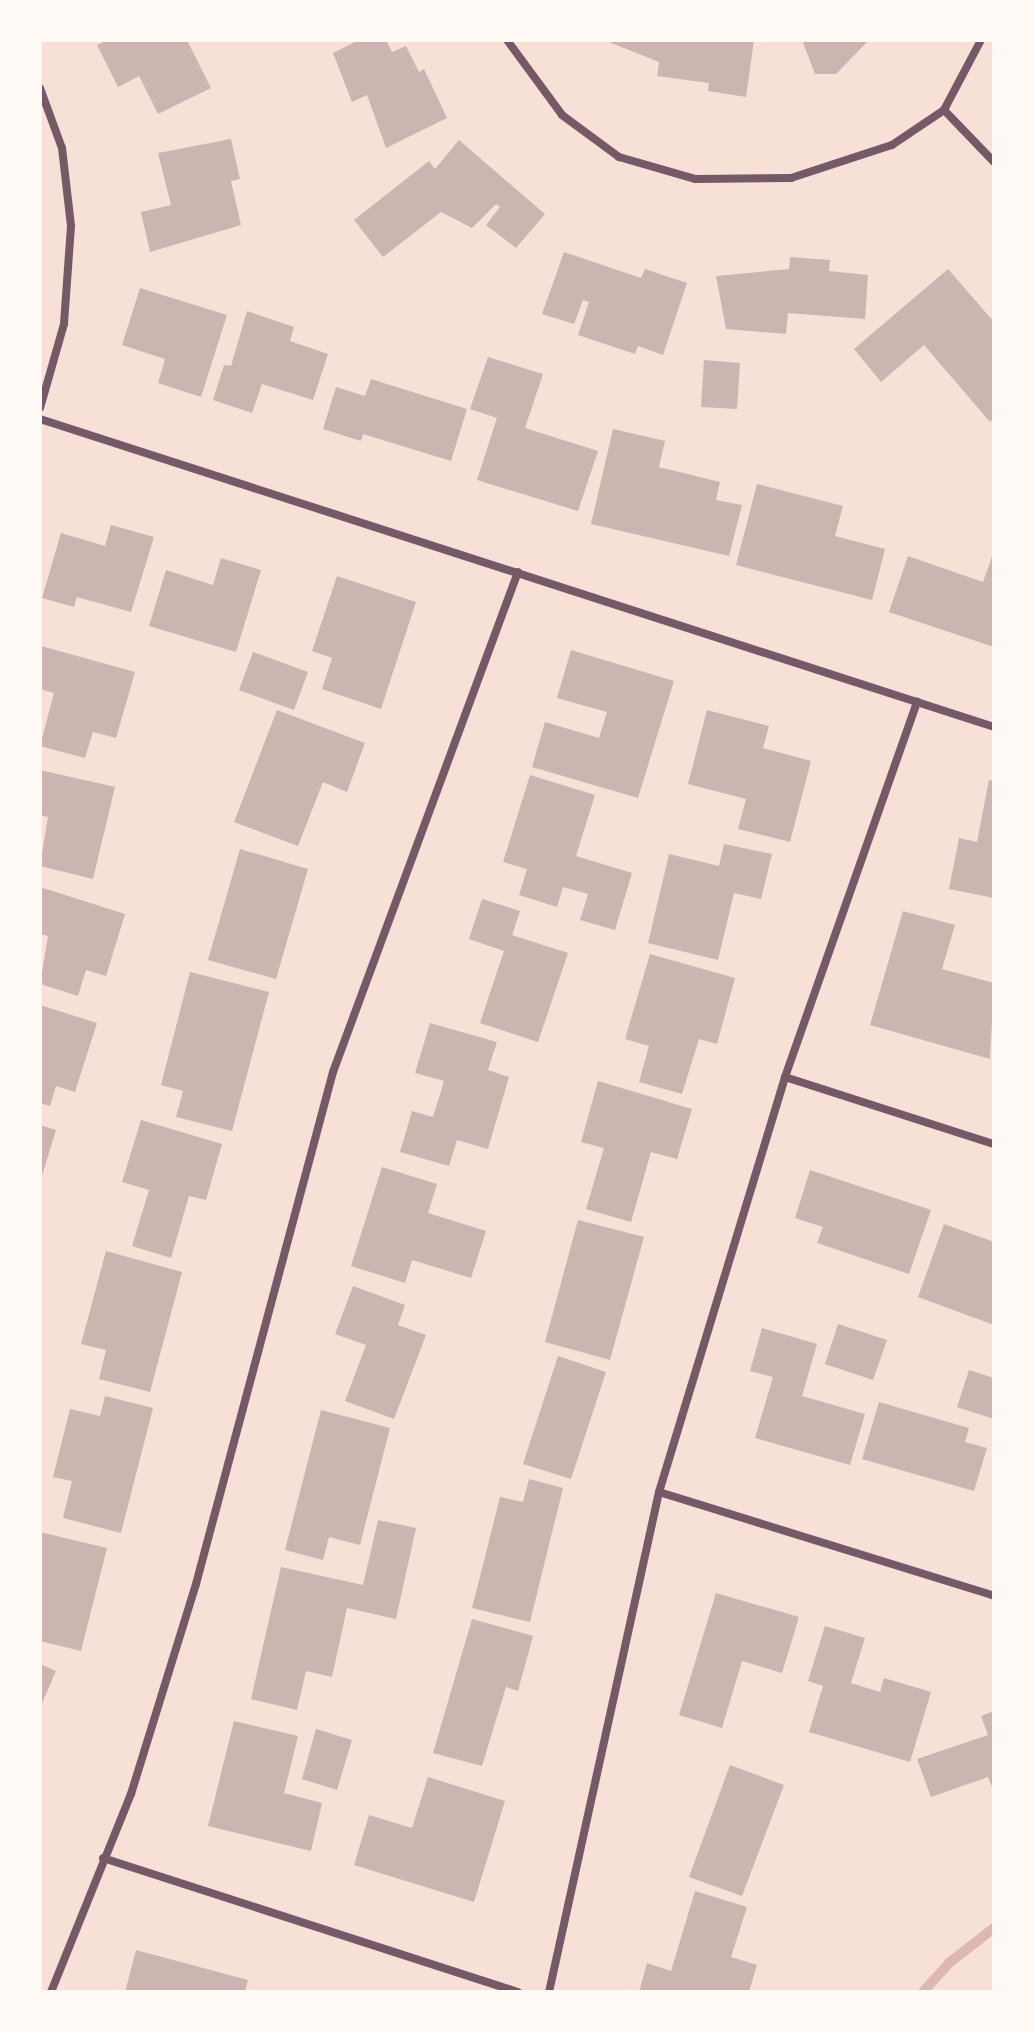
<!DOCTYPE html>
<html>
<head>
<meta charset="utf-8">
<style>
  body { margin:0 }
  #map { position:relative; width:1034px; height:2032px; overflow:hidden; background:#f7e1d7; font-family:Montserrat,sans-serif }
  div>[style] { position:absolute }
  .stream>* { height:10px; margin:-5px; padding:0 5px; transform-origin:5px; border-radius:5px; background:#dcb8b0 }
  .building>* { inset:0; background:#ccb4b1 }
  .minor>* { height:8px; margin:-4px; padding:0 4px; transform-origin:4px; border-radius:4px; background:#755966 }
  span { translate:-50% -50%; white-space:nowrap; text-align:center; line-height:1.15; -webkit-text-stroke:6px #fffaf5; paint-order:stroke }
  .frame { position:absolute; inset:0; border:42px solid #fffaf5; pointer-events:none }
</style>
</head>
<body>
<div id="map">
  <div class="stream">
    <div style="left:923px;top:1992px;width:39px;rotate:-48deg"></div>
    <div style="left:949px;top:1963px;width:57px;rotate:-37.9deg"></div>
  </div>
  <div class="building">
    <div style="clip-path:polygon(108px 40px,187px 40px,211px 88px,158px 114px,139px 76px,118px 87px,97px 45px)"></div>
    <div style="clip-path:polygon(359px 40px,386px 40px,392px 52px,406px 46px,419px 72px,424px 69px,447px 118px,386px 148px,367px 95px,352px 102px,333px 53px)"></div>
    <div style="clip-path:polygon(604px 40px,754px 40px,746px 97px,708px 91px,709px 83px,657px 76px,659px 62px)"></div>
    <div style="clip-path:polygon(802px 40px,869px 40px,836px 74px,815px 74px)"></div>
    <div style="clip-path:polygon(231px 139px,240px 179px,231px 181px,241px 225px,150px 252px,141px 212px,171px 205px,158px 153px)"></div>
    <div style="clip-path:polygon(459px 140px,545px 214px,516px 248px,486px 225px,500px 207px,496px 204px,472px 228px,441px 212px,383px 257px,354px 220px,429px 161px,435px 169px)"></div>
    <div style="clip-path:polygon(564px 252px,641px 278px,645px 269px,687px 283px,663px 355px,638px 346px,635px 354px,578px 335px,589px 302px,583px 300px,574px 324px,542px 314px)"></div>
    <div style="clip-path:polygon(790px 257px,830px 260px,829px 271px,868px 275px,865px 319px,788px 313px,786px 334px,726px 329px,716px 276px,789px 269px)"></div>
    <div style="clip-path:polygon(948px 269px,994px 322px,994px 418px,990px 422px,924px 345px,881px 382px,854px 349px)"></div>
    <div style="clip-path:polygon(140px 288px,227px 315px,201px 397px,158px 383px,165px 359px,122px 345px)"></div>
    <div style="clip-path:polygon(247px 311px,294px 327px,290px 341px,328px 354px,313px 400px,262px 384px,252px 413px,213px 400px,224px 365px,231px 366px)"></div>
    <div style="clip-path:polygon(488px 357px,543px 374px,525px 428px,598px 451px,578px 511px,477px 480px,497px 418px,470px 409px)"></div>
    <div style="clip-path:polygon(704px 360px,740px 363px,737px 409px,701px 407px)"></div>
    <div style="clip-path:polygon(371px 379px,467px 409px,451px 461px,363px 434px,361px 441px,323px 429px,336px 387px,365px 396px)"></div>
    <div style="clip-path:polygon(613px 429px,665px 441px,659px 467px,720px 482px,716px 500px,742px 505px,729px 556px,591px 524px)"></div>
    <div style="clip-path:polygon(757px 484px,843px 506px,835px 536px,885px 549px,872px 600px,736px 565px)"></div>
    <div style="clip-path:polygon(111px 525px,154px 537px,131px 612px,77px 597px,74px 607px,42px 598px,61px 533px,105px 546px)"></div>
    <div style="clip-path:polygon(994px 551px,994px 647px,889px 612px,908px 556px,983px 582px)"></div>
    <div style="clip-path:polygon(221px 558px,261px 570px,236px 652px,149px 626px,166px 570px,213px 585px)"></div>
    <div style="clip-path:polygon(337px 576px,416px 602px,381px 709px,322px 689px,332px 658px,312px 651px)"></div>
    <div style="clip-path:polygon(41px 646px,135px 672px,116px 738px,93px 732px,85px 758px,40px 746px,54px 693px,40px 689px)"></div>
    <div style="clip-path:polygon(571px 650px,674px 681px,638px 798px,532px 767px,545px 722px,599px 738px,607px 712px,557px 698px)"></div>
    <div style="clip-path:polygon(253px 652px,308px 672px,294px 710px,239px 690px)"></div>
    <div style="clip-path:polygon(277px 710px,365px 743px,347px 792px,323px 782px,298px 846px,234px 822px)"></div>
    <div style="clip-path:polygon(707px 710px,769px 726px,763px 748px,811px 761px,790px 842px,738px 829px,746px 799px,688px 784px)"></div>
    <div style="clip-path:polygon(40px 770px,115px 787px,93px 879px,40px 866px,48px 817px,40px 815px)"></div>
    <div style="clip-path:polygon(530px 775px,595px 795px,576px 856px,632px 873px,615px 930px,580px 920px,588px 894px,563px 887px,557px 907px,519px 895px,527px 869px,503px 862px)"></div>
    <div style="clip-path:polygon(989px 780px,994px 781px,994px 898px,949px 889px,959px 838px,977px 842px)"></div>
    <div style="clip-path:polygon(724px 844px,772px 854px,761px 899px,734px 893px,718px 960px,648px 943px,669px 854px,719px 866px)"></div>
    <div style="clip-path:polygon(240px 849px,308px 869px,276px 979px,208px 960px)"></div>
    <div style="clip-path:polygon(40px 887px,125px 914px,106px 976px,86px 970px,78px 996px,40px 984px,48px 936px,40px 934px)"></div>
    <div style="clip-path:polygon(482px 899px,520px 911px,512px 935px,568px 953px,538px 1042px,480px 1023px,504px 951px,469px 939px)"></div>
    <div style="clip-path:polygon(903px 911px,955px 925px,942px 969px,994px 983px,990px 1059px,870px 1025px)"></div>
    <div style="clip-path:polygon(650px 954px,735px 978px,717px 1044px,699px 1039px,682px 1094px,639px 1082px,649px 1046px,625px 1039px)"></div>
    <div style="clip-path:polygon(190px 972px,269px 992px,232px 1131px,176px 1117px,183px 1091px,161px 1085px)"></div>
    <div style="clip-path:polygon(40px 1005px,97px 1023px,75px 1092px,56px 1086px,50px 1106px,40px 1103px)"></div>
    <div style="clip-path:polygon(430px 1023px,497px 1042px,488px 1070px,509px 1077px,488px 1149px,457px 1140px,449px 1166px,400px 1152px,412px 1111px,433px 1117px,444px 1081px,415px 1073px)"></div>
    <div style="clip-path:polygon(598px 1081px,692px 1109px,677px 1159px,651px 1152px,631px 1222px,586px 1209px,604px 1148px,581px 1142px)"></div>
    <div style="clip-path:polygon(141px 1120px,222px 1144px,206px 1200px,189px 1196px,171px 1258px,132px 1246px,149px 1190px,122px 1182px)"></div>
    <div style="clip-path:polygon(40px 1125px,56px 1130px,41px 1179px,40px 1179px)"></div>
    <div style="clip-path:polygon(382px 1167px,437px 1184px,428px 1213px,486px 1231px,471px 1278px,412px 1260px,405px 1283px,351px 1266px)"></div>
    <div style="clip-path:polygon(810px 1170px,931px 1210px,909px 1274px,817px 1243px,823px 1227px,795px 1218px)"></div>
    <div style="clip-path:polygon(578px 1220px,644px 1237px,610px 1360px,545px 1342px)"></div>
    <div style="clip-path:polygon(944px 1224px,994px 1242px,994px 1325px,918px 1297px)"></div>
    <div style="clip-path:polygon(106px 1251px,182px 1272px,150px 1392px,99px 1379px,106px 1350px,81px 1344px)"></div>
    <div style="clip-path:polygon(353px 1286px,405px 1305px,398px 1325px,426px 1335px,394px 1419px,345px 1401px,366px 1345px,335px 1334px)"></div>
    <div style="clip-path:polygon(838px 1324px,887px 1340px,873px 1380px,825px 1364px)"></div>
    <div style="clip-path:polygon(762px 1328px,817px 1344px,802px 1396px,865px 1414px,850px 1465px,755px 1438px,773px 1377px,750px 1371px)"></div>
    <div style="clip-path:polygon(558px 1356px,606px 1372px,571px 1479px,523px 1464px)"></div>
    <div style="clip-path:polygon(969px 1370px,994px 1378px,994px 1419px,957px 1407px)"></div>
    <div style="clip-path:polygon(105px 1396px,153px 1408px,121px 1533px,63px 1518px,72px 1481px,53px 1477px,70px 1409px,100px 1416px)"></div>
    <div style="clip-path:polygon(879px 1402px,969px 1428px,965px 1442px,987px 1448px,974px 1491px,862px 1459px)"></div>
    <div style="clip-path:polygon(321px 1410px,390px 1428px,360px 1545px,329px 1537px,323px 1560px,285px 1550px)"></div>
    <div style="clip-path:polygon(529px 1479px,563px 1488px,530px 1622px,472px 1608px,500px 1497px,523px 1502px)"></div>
    <div style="clip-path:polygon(378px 1520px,416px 1528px,396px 1619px,347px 1608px,332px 1677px,306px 1671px,297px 1710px,251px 1699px,281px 1567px,363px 1585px)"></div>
    <div style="clip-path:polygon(40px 1532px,107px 1548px,81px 1651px,40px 1641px)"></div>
    <div style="clip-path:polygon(716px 1593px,799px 1617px,782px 1673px,742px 1661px,722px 1728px,679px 1715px)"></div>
    <div style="clip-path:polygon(472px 1619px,533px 1636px,518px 1691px,506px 1687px,482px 1766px,433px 1753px)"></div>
    <div style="clip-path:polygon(825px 1626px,865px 1638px,851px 1683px,880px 1692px,884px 1678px,931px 1692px,910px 1762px,809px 1732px,823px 1686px,808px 1681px)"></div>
    <div style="clip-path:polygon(40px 1664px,56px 1671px,40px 1708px)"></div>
    <div style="clip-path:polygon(994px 1711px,994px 1792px,988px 1777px,931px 1797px,917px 1759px,988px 1735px,981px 1716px)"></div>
    <div style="clip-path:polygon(234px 1721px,298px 1736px,284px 1793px,322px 1803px,311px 1851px,208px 1826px)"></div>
    <div style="clip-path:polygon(316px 1729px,352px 1740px,337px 1790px,302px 1779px)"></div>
    <div style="clip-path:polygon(730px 1765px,784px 1785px,742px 1896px,689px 1877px)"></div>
    <div style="clip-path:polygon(428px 1777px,505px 1801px,474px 1902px,354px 1865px,369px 1815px,412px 1828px)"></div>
    <div style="clip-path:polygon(695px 1891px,747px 1907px,731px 1957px,757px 1965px,749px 1992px,639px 1992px,647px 1963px,671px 1971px)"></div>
    <div style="clip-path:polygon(136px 1950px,248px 1980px,245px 1992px,125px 1992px)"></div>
  </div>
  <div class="minor">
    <div style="left:507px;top:40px;width:93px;rotate:53.7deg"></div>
    <div style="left:562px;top:115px;width:71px;rotate:36.4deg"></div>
    <div style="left:619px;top:157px;width:79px;rotate:16.1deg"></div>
    <div style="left:695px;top:179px;width:96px;rotate:-0.6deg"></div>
    <div style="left:791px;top:178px;width:106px;rotate:-18.1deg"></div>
    <div style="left:892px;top:145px;width:63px;rotate:-33.9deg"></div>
    <div style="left:981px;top:40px;width:79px;rotate:117.9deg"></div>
    <div style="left:944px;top:110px;width:72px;rotate:46.1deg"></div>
    <div style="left:40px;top:88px;width:64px;rotate:69.9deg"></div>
    <div style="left:62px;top:148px;width:79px;rotate:83.4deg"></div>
    <div style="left:71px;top:226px;width:98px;rotate:94.1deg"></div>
    <div style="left:64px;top:324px;width:87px;rotate:105.9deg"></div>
    <div style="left:40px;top:419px;width:1002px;rotate:17.89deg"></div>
    <div style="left:785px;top:1077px;width:219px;rotate:17.8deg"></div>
    <div style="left:659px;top:1492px;width:351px;rotate:17.2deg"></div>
    <div style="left:103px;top:1858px;width:436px;rotate:17.9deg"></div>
    <div style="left:51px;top:1992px;width:214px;rotate:-68deg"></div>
    <div style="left:131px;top:1794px;width:220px;rotate:-72.8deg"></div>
    <div style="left:196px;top:1584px;width:530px;rotate:-75.02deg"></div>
    <div style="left:333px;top:1072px;width:533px;rotate:-69.7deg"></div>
    <div style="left:549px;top:1992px;width:512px;rotate:-77.59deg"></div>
    <div style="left:659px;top:1492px;width:434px;rotate:-73.1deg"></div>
    <div style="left:785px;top:1077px;width:398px;rotate:-70.6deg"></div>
  </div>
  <div class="frame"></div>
</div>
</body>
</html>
